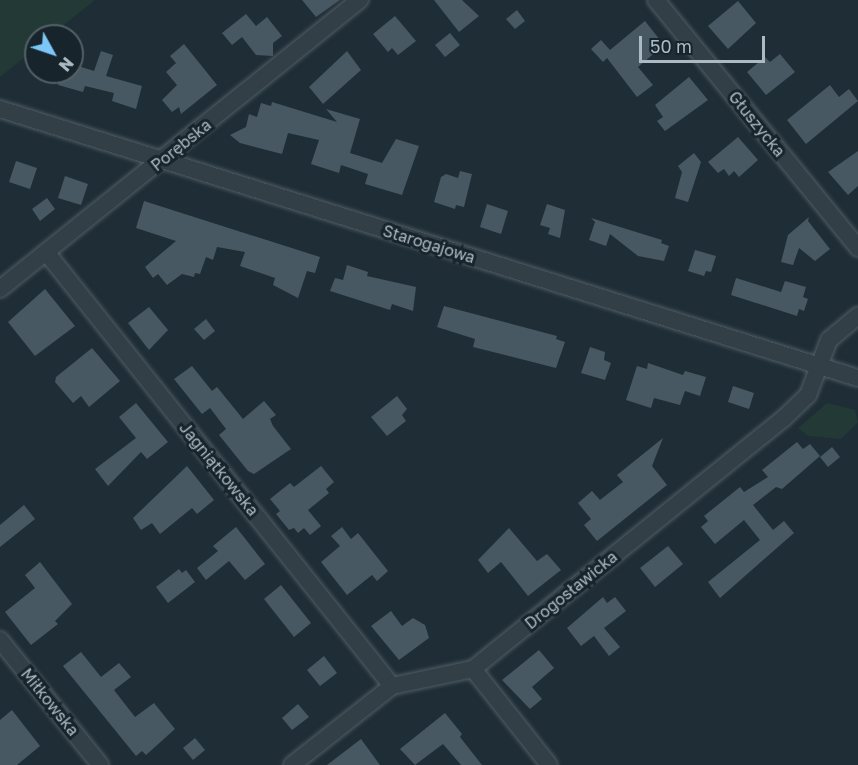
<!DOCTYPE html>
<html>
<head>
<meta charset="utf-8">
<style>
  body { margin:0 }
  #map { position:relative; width:858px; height:765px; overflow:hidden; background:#1f2d36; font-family:"Golos Text",sans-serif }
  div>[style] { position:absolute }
  .green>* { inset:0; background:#223936 }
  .building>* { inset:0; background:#475862 }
  .roads { filter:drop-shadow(0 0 2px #505d65) drop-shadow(0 0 2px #505d65) }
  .minor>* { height:16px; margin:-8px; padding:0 8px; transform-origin:8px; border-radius:8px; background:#323f47 }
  span { translate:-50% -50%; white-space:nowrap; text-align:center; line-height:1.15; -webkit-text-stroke:6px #18242b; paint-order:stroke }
  .street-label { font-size:16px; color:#acbac4 }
  .north { position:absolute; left:24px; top:24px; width:60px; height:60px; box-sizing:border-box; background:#18242b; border:2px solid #536068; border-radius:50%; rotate:130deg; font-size:16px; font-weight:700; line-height:24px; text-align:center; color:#acbac4 }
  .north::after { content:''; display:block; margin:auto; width:21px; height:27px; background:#7cc6f8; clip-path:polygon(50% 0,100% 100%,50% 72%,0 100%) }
  .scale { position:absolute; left:639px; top:36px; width:126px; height:27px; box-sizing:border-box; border:3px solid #acbac4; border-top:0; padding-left:8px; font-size:18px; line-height:21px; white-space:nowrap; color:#acbac4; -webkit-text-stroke:4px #18242b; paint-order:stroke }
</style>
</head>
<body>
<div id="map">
  <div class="green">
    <div style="clip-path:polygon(0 0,95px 0,50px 36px,36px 36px,36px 48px,0 77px)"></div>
    <div style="clip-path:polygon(827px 403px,855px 410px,858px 422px,841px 439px,808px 436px,798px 428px)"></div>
  </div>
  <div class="building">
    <div style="clip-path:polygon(302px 0,340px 0,316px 17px)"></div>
    <div style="clip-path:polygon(434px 0,462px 0,479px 16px,459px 32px)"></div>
    <div style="clip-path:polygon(738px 1px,756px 23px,728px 49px,708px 26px)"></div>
    <div style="clip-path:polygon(517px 10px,525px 21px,515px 29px,506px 19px)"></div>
    <div style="clip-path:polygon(246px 14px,256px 26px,267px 17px,282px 36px,273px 43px,273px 56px,256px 55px,242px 37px,232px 45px,222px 33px)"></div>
    <div style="clip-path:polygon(395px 16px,416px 41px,398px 55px,392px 48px,388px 52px,373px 34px)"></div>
    <div style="clip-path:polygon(645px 21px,664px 45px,638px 67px,653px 85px,637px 97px,607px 58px,603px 62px,591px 49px,601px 40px,610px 50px)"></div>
    <div style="clip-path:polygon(450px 33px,460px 45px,445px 57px,435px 45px)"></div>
    <div style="clip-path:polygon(184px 44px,217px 85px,181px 114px,179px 107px,172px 112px,162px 100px,177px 85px,166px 72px,176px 63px,170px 56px)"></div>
    <div style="clip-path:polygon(101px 51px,113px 55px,106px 76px,142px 86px,136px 109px,112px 101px,114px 93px,85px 86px,83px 92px,58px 85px,62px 72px,72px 72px,72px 64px,94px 71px)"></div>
    <div style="clip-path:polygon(347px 51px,361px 70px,323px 104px,309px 87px)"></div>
    <div style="clip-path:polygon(780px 54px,795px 72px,766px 95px,747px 72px,765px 57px,770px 62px)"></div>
    <div style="clip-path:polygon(689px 77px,708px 100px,665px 131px,657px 121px,663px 117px,655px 105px)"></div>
    <div style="clip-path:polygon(830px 85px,839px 97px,849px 89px,858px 101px,806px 144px,787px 120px)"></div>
    <div style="clip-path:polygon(272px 102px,337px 122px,326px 109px,360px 119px,350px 153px,382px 163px,396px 139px,419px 146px,402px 195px,365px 184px,368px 174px,341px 165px,339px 173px,311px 164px,319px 140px,288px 133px,282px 154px,240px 143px,230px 135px,246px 127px,249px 114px,257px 117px,261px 103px,271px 106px)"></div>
    <div style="clip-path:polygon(738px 137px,758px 160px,739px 177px,734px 171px,729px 176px,724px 169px,718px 173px,708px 162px)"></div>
    <div style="clip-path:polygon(858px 151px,858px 186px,848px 195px,828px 172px)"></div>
    <div style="clip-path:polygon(694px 153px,701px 162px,688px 202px,675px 198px,682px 172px,678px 166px)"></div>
    <div style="clip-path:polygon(16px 161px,37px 168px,30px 189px,9px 182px)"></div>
    <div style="clip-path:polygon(460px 171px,472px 174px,464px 207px,456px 205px,455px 209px,434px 202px,441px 177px,446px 174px,458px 178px)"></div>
    <div style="clip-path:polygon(65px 176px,88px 184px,81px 205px,58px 198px)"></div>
    <div style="clip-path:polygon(47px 198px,55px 209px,40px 221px,32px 209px)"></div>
    <div style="clip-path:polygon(144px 201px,320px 257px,315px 273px,307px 271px,298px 298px,273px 285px,275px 278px,240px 266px,245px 252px,217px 247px,213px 260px,206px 257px,200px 274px,195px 273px,194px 277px,182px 274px,167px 285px,158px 274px,153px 278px,145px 267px,176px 241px,136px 228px)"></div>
    <div style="clip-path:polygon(487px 204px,508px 211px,501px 234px,480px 227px)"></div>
    <div style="clip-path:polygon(547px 204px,565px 210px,560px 238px,548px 234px,550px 228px,540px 225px)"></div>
    <div style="clip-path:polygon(809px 217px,808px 221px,830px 249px,815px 261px,799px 248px,793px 265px,781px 262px,788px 235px)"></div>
    <div style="clip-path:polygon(591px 218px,662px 240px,661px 243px,669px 246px,664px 261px,638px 256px,610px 234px,606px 246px,589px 240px,595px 222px)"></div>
    <div style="clip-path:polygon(695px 250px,716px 256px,711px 272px,706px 271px,704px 276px,688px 271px)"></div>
    <div style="clip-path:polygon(347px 265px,368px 272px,367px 276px,416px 287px,413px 311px,392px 304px,390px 310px,330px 291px,335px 278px,343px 280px)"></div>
    <div style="clip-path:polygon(736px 278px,781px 292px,785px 281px,806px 287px,803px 297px,808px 299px,804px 311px,799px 309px,797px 316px,731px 295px)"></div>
    <div style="clip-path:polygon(45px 289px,75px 326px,35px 356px,8px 322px)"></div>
    <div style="clip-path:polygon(444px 306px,557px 336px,556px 339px,565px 342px,556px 368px,473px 347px,475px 339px,437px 327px)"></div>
    <div style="clip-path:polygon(149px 307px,168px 330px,149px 350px,128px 323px)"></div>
    <div style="clip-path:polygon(206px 319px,215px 331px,204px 340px,194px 329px)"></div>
    <div style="clip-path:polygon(590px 347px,605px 352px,604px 360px,611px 363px,605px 380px,581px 373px)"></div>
    <div style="clip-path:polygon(92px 348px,120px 381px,89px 407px,81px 396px,73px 403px,55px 382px,56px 377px)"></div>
    <div style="clip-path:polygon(648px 363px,683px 375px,685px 371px,706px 377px,700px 396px,685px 391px,680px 405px,654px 398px,651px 408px,626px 400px,637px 366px,647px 369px)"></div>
    <div style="clip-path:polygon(192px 366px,212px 391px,217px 387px,243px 419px,264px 401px,276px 415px,270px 419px,273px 426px,291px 449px,254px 474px,248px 471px,219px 435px,226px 429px,210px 408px,202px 414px,174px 379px)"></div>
    <div style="clip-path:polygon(733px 386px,754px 393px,749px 409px,728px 402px)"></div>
    <div style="clip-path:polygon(397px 396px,407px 409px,402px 415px,406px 421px,387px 436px,371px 417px)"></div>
    <div style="clip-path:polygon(136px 403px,168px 442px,147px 459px,141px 452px,108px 486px,95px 469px,136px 438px,119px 417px)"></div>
    <div style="clip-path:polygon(663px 438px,652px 466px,667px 485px,597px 541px,584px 525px,591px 519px,578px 503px,592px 491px,600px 500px,623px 482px,617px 475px)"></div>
    <div style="clip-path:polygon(797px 442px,803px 449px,810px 444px,820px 456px,782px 489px,776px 487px,753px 505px,773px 530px,784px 521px,794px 533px,720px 598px,708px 582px,760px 540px,744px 520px,715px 544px,701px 527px,708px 521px,704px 516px,740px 487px,744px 492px,768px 477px,762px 470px)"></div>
    <div style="clip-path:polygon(832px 447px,840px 457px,828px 467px,820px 457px)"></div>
    <div style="clip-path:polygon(187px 466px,214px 500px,197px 514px,192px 508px,160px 534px,152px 523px,141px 530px,133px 518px)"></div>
    <div style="clip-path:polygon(321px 466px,334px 482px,326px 489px,329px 493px,308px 510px,321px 526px,310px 535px,304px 528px,298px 533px,294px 528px,289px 530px,276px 514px,280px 511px,270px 499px,290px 483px,294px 487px)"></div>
    <div style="clip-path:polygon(24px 505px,35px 519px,0 547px,0 525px)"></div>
    <div style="clip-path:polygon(236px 527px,265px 564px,245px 580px,229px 561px,206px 580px,197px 568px,218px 551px,213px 546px)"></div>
    <div style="clip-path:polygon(342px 527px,351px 539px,358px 533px,388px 571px,377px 581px,372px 575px,347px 595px,321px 562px,340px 546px,331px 536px)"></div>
    <div style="clip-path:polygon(509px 528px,537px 561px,547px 554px,561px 570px,528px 596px,501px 562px,488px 573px,478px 560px)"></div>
    <div style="clip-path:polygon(668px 546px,683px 564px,655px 587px,640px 568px)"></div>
    <div style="clip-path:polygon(40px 562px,72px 604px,55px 621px,58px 624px,31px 645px,5px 612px,35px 588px,25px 575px)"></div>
    <div style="clip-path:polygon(179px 569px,182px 573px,186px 570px,195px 582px,168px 603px,156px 587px)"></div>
    <div style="clip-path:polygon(281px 585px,311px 623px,294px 637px,264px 599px)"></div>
    <div style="clip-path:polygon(603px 597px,607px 603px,615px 597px,626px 611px,604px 628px,620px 647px,609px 656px,594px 636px,581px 646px,567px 628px)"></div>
    <div style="clip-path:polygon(391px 611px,402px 626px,413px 618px,425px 625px,429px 638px,399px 660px,371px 626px)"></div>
    <div style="clip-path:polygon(539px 650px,554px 668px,532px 687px,542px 699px,530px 709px,502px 680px)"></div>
    <div style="clip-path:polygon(81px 652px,101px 677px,119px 663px,131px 677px,114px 690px,135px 717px,154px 703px,175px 729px,146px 755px,142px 751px,136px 756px,63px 666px)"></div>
    <div style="clip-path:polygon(324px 656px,337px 673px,320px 686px,307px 670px)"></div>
    <div style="clip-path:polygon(298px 704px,309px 717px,292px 730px,282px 718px)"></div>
    <div style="clip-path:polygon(12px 710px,40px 746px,17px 765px,0 765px,0 720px)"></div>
    <div style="clip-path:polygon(445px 713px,462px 734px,460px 737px,482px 765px,461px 765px,443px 744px,415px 765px,400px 749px)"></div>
    <div style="clip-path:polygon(195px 738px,205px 750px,193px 760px,183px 748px)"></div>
    <div style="clip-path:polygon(361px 739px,380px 765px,327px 765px)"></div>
  </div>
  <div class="roads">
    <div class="minor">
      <div style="left:656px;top:0;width:320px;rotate:50.8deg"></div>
      <div style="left:0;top:109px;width:899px;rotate:17.41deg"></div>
      <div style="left:46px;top:252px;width:555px;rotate:51.44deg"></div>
      <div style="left:0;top:289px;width:462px;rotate:-38.8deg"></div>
      <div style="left:0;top:640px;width:160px;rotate:51.3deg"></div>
      <div style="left:473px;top:669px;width:122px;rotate:51.6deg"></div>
      <div style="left:292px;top:765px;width:127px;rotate:-38.3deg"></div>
      <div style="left:392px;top:686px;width:83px;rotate:-11.9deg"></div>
      <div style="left:473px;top:669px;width:398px;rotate:-38.9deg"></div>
      <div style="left:783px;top:419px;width:35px;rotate:-44deg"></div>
      <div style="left:808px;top:395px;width:59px;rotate:-69.1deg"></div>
      <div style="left:829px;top:340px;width:38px;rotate:-40deg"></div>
    </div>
  </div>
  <div class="street-label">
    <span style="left:757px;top:124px;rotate:51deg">Głuszycka</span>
    <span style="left:181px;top:145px;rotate:-39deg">Porębska</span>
    <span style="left:429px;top:244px;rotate:17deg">Starogajowa</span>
    <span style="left:219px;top:469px;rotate:51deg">Jagniątkowska</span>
    <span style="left:571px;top:590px;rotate:-39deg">Drogosławicka</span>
    <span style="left:50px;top:702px;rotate:51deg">Miłkowska</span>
  </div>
  <div class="north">N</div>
  <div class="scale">50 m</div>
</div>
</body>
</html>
